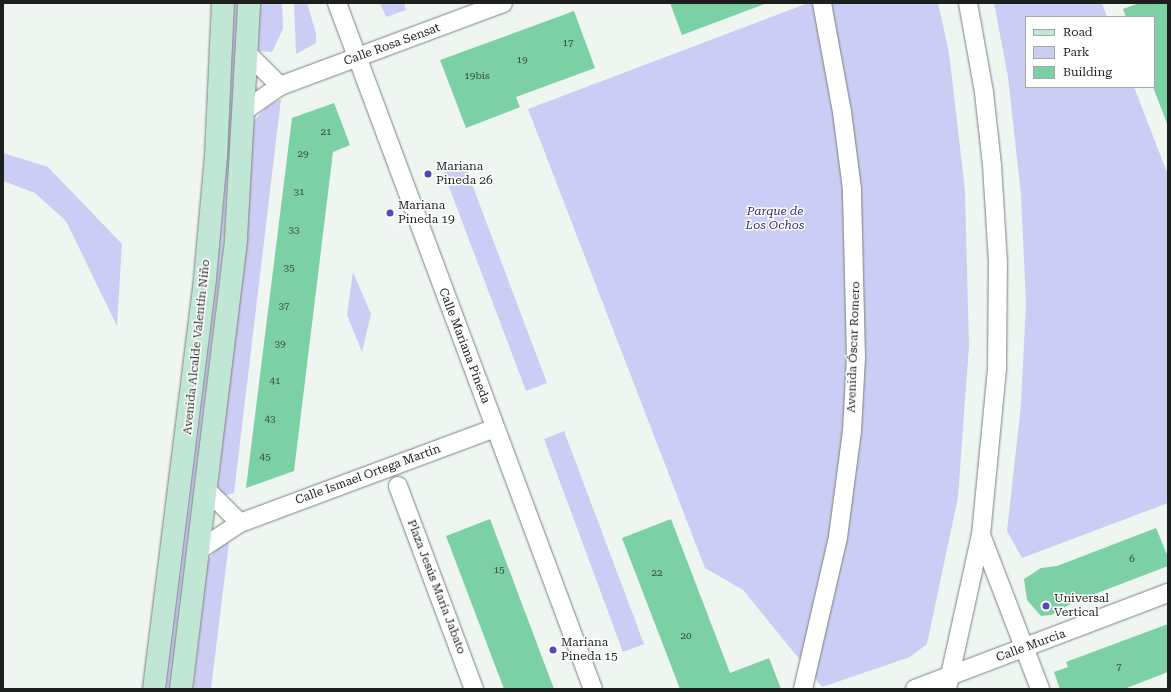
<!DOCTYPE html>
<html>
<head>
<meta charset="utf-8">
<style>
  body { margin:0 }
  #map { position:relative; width:1171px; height:692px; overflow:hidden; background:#eff6f2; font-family:"Roboto Serif",serif }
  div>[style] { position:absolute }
  .green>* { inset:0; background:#cccdf5 }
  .building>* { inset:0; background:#7bd0a4 }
  .roads { filter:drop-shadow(0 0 1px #7b807d) drop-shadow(0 0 1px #7b807d) }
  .street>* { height:18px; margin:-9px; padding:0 9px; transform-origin:9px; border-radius:9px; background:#fff }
  .secondary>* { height:22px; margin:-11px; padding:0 11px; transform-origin:11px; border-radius:11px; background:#c0e6d5 }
  .dots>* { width:11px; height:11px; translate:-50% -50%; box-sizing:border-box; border:2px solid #fff; border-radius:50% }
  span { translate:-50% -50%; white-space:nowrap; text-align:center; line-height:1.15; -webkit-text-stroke:3px #fff; paint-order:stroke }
  .number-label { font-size:10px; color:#344b3f }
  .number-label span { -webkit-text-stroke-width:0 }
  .street-label { font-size:12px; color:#1c1f1d }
  .poi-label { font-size:12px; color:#1c1f1d }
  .left { translate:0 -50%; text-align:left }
  .park-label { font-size:12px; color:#372b7f; font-style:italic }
  .frame { position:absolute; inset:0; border:4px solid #1c1f1d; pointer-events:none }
  .legend { position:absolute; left:1025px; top:16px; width:130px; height:72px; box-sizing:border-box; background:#fff; border:1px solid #a4a5a5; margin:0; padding:5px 7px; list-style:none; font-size:12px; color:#1c1f1d }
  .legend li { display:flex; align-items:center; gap:8px; height:20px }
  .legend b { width:20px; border:1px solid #a4a5a5 }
</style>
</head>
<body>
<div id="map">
  <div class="green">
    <div style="clip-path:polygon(234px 3px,239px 3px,224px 244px,170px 689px,164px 689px,217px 264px)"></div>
    <div style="clip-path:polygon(259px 3px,282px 3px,283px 29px,272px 52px,258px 51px)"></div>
    <div style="clip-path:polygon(294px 3px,307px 3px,316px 33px,316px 43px,296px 54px)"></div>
    <div style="clip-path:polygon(380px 3px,404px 3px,406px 10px,386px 17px)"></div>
    <div style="clip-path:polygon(808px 3px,938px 3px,949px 53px,965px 190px,969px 346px,958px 497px,927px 644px,910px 657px,822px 687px,743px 590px,705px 568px,528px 109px)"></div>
    <div style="clip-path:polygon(994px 3px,1102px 3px,1107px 17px,1026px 17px,1026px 87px,1134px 87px,1168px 175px,1168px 503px,1022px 558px,1007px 531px,1021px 404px,1026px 303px,1021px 195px,1008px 77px)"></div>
    <div style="clip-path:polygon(281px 99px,234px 493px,217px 497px,254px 121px,266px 107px)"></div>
    <div style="clip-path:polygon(3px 153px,48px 167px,122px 244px,117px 326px,66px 221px,35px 193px,3px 181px)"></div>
    <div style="clip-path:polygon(464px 163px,547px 383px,526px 391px,443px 171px)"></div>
    <div style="clip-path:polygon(353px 272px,371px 314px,362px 352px,347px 315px)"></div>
    <div style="clip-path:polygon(564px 431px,644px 644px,623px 652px,544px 439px)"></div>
    <div style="clip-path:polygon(229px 542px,211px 689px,193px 689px,208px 560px,220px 544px)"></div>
  </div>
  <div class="building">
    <div style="clip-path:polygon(670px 3px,767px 3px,682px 35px)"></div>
    <div style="clip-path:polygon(1139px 3px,1168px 3px,1168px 126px,1153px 87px,1154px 17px,1126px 17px,1123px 9px)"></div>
    <div style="clip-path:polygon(574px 11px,595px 68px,516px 97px,520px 107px,466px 128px,440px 60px)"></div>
    <div style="clip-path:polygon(334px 103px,350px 145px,333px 152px,294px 471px,246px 488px,292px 118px)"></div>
    <div style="clip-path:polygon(490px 519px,554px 689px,504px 689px,446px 536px)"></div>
    <div style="clip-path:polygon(671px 519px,730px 673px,769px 658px,781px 689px,680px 689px,622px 538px)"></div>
    <div style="clip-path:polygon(1156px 528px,1168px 557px,1168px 566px,1074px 602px,1051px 615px,1041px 616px,1027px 600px,1024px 579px,1041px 568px,1057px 566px)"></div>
    <div style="clip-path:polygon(1168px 624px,1168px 672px,1124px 689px,1060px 689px,1054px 672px,1068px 667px,1066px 662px)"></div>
  </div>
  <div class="roads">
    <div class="street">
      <div style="left:337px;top:3px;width:732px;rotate:69.54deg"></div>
      <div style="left:247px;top:53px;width:47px;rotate:45deg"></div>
      <div style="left:244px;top:111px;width:44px;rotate:-34.8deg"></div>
      <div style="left:280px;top:86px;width:238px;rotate:-20.4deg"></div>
      <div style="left:398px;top:486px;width:217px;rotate:69.5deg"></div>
      <div style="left:206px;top:489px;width:48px;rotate:45deg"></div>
      <div style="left:981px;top:535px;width:165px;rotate:69deg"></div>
      <div style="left:199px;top:550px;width:49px;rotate:-33.4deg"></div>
      <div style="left:240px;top:523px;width:272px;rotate:-20.4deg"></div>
      <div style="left:803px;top:689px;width:156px;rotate:-77deg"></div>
      <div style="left:838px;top:537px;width:107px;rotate:-82.5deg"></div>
      <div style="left:852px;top:431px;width:73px;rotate:-86.9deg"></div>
      <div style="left:856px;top:358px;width:169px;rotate:-91.4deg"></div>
      <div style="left:852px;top:189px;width:78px;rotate:-97.4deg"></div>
      <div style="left:842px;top:112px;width:111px;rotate:-100.4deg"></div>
      <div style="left:915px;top:689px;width:271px;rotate:-20.8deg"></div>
      <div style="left:947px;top:689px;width:158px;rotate:-77.6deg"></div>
      <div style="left:981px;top:535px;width:168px;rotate:-84.5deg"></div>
      <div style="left:997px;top:368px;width:105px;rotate:-89.5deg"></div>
      <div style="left:998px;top:263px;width:98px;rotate:-93.5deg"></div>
      <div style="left:992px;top:165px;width:73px;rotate:-96.3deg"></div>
      <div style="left:984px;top:92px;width:90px;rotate:-100.2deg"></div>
    </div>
    <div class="secondary">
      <div style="left:154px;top:689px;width:413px;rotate:-82.9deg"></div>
      <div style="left:205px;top:279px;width:123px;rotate:-84.9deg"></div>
      <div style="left:216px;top:156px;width:153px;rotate:-87.4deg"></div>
      <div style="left:181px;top:689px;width:454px;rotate:-83deg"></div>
      <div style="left:236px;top:238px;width:235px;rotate:-86.8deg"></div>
    </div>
  </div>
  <div class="dots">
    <div style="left:428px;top:174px;background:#5545bc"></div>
    <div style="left:390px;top:213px;background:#5545bc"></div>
    <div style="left:1046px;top:606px;background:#5545bc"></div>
    <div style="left:553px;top:650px;background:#5545bc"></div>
  </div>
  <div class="number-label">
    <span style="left:568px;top:43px">17</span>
    <span style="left:522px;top:60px">19</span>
    <span style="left:477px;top:76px">19bis</span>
    <span style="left:326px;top:132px">21</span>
    <span style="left:303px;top:154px">29</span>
    <span style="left:299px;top:192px">31</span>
    <span style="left:294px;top:230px">33</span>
    <span style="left:289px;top:268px">35</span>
    <span style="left:284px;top:306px">37</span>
    <span style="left:280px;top:344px">39</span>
    <span style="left:275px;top:381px">41</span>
    <span style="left:270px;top:419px">43</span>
    <span style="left:265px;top:457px">45</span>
    <span style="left:1132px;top:559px">6</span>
    <span style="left:499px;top:570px">15</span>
    <span style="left:657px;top:573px">22</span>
    <span style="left:686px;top:636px">20</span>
    <span style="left:1119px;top:667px">7</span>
  </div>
  <div class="street-label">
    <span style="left:392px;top:45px;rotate:-20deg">Calle Rosa Sensat</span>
    <span style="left:464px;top:346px;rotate:69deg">Calle Mariana Pineda</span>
    <span style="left:197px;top:347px;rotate:-84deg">Avenida Alcalde Valentín Niño</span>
    <span style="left:854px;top:347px;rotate:-88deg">Avenida Óscar Romero</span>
    <span style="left:368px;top:475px;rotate:-20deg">Calle Ismael Ortega Martín</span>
    <span style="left:436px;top:587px;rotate:69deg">Plaza Jesús María Jabato</span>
    <span style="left:1031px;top:646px;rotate:-20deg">Calle Murcia</span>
  </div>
  <div class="poi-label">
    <span class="left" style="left:436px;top:174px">Mariana<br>Pineda 26</span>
    <span class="left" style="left:398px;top:213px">Mariana<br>Pineda 19</span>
    <span class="left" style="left:1054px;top:606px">Universal<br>Vertical</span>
    <span class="left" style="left:561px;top:650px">Mariana<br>Pineda 15</span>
  </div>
  <div class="park-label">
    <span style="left:775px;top:219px">Parque de<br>Los Ochos</span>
  </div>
  <div class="frame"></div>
  <ul class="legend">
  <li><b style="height:5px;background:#c0e6d5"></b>Road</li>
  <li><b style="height:11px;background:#cccdf5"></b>Park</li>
  <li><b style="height:11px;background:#7bd0a4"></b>Building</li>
  </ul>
</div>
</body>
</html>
